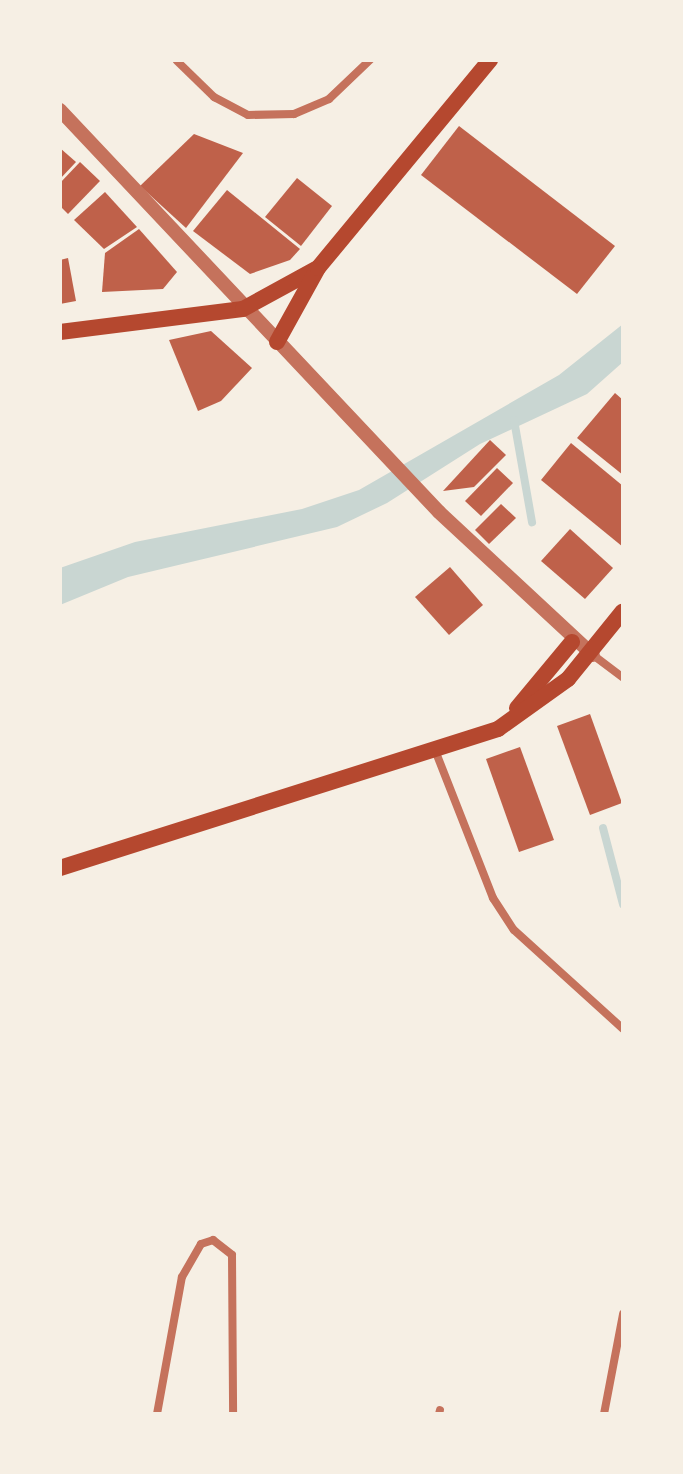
<!DOCTYPE html>
<html>
<head>
<meta charset="utf-8">
<style>
  body { margin:0 }
  #map { position:relative; width:683px; height:1474px; overflow:hidden; background:#f6efe4; font-family:"Noto Sans",sans-serif }
  div>[style] { position:absolute }
  .water>* { inset:0; background:#c9d6d2 }
  .stream>* { height:8px; margin:-4px; padding:0 4px; transform-origin:4px; border-radius:4px; background:#c9d6d2 }
  .building>* { inset:0; background:#bf614a }
  .minor>* { height:8px; margin:-4px; padding:0 4px; transform-origin:4px; border-radius:4px; background:#c5725c }
  .tertiary>* { height:14px; margin:-7px; padding:0 7px; transform-origin:7px; border-radius:7px; background:#c5725c }
  .secondary>* { height:16px; margin:-8px; padding:0 8px; transform-origin:8px; border-radius:8px; background:#b5482f }
  span { translate:-50% -50%; white-space:nowrap; text-align:center; line-height:1.15; -webkit-text-stroke:6px #f6efe4; paint-order:stroke }
  .frame { position:absolute; inset:0; border:62px solid #f6efe4; pointer-events:none }
</style>
</head>
<body>
<div id="map">
  <div class="water">
    <div style="clip-path:polygon(623px 324px,623px 362px,587px 394px,480px 444px,387px 503px,337px 527px,128px 577px,60px 605px,60px 568px,135px 542px,302px 509px,359px 490px,559px 375px)"></div>
  </div>
  <div class="stream">
    <div style="left:514px;top:420px;width:104px;rotate:80deg"></div>
    <div style="left:603px;top:828px;width:79px;rotate:75.3deg"></div>
  </div>
  <div class="building">
    <div style="clip-path:polygon(459px 126px,615px 246px,577px 294px,421px 175px)"></div>
    <div style="clip-path:polygon(194px 134px,243px 153px,186px 228px,140px 186px)"></div>
    <div style="clip-path:polygon(60px 148px,76px 162px,60px 179px)"></div>
    <div style="clip-path:polygon(80px 162px,100px 181px,68px 214px,60px 206px,60px 183px)"></div>
    <div style="clip-path:polygon(297px 178px,332px 206px,301px 246px,265px 217px)"></div>
    <div style="clip-path:polygon(227px 190px,300px 249px,290px 260px,250px 274px,193px 231px)"></div>
    <div style="clip-path:polygon(105px 192px,137px 227px,104px 249px,74px 220px)"></div>
    <div style="clip-path:polygon(139px 229px,177px 272px,163px 289px,102px 292px,105px 253px)"></div>
    <div style="clip-path:polygon(68px 258px,76px 301px,60px 304px,60px 260px)"></div>
    <div style="clip-path:polygon(211px 331px,252px 368px,221px 401px,198px 411px,169px 340px)"></div>
    <div style="clip-path:polygon(615px 393px,623px 400px,623px 475px,577px 438px)"></div>
    <div style="clip-path:polygon(490px 440px,506px 455px,474px 487px,443px 491px)"></div>
    <div style="clip-path:polygon(571px 443px,623px 486px,623px 547px,541px 480px)"></div>
    <div style="clip-path:polygon(497px 468px,513px 483px,481px 516px,465px 501px)"></div>
    <div style="clip-path:polygon(501px 504px,516px 518px,489px 544px,475px 530px)"></div>
    <div style="clip-path:polygon(570px 529px,613px 568px,585px 599px,541px 561px)"></div>
    <div style="clip-path:polygon(450px 567px,483px 605px,449px 635px,415px 597px)"></div>
    <div style="clip-path:polygon(590px 714px,622px 803px,590px 815px,557px 726px)"></div>
    <div style="clip-path:polygon(520px 747px,554px 840px,519px 852px,486px 759px)"></div>
  </div>
  <div class="minor">
    <div style="left:177px;top:61px;width:52px;rotate:44.2deg"></div>
    <div style="left:214px;top:97px;width:38px;rotate:28deg"></div>
    <div style="left:248px;top:115px;width:46px;rotate:-1.2deg"></div>
    <div style="left:294px;top:114px;width:38px;rotate:-23deg"></div>
    <div style="left:329px;top:99px;width:57px;rotate:-43.6deg"></div>
    <div style="left:593px;top:655px;width:38px;rotate:37deg"></div>
    <div style="left:435px;top:750px;width:159px;rotate:68.6deg"></div>
    <div style="left:493px;top:898px;width:38px;rotate:57deg"></div>
    <div style="left:514px;top:930px;width:147px;rotate:42.2deg"></div>
    <div style="left:157px;top:1414px;width:139px;rotate:-79.7deg"></div>
    <div style="left:182px;top:1277px;width:38px;rotate:-60deg"></div>
    <div style="left:201px;top:1244px;width:13px;rotate:-18deg"></div>
    <div style="left:213px;top:1240px;width:24px;rotate:38deg"></div>
    <div style="left:232px;top:1255px;width:159px;rotate:89.6deg"></div>
    <div style="left:439px;top:1414px;width:4px;rotate:-76deg"></div>
    <div style="left:604px;top:1414px;width:102px;rotate:-79.2deg"></div>
  </div>
  <div class="tertiary">
    <div style="left:60px;top:110px;width:552px;rotate:46.69deg"></div>
    <div style="left:439px;top:512px;width:210px;rotate:42.9deg"></div>
  </div>
  <div class="secondary">
    <div style="left:60px;top:332px;width:184px;rotate:-7.2deg"></div>
    <div style="left:243px;top:309px;width:83px;rotate:-28.7deg"></div>
    <div style="left:277px;top:342px;width:85px;rotate:-61deg"></div>
    <div style="left:318px;top:268px;width:270px;rotate:-50.4deg"></div>
    <div style="left:517px;top:708px;width:86px;rotate:-50.2deg"></div>
    <div style="left:60px;top:868px;width:460px;rotate:-17.6deg"></div>
    <div style="left:498px;top:729px;width:86px;rotate:-35.5deg"></div>
    <div style="left:568px;top:679px;width:87px;rotate:-51deg"></div>
  </div>
  <div class="frame"></div>
</div>
</body>
</html>
